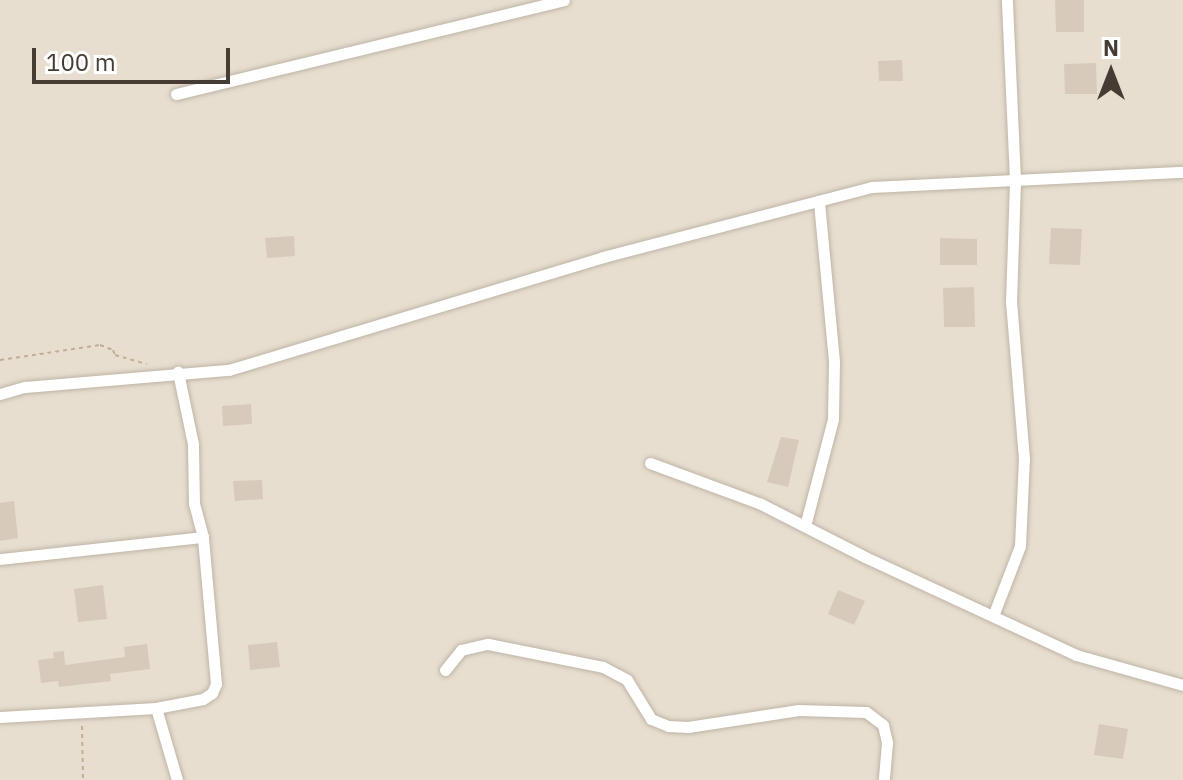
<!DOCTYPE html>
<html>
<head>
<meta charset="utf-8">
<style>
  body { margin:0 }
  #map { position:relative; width:1183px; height:780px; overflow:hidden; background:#f3ede3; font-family:"IBM Plex Sans",sans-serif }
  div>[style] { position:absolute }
  .residential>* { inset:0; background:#e7ded0 }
  .building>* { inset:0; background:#d8caba }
  .path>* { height:2px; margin-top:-1px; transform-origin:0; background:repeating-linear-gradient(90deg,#c1ae95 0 4px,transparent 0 8px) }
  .roads { filter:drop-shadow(0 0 2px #bfb4a5) drop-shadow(0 0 2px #bfb4a5) }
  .minor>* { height:11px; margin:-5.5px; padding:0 5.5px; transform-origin:5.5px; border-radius:5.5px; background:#fff }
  span { translate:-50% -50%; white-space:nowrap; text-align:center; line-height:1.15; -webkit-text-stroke:6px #fff; paint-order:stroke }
  .north { position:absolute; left:1071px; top:32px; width:80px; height:80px; -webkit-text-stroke:6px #fff; paint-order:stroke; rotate:0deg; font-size:22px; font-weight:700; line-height:32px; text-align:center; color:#453c33 }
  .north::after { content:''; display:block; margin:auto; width:28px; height:36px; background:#453c33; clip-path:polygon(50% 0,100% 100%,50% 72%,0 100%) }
  .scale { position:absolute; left:32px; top:48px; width:198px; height:36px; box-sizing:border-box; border:4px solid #453c33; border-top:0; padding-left:10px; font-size:24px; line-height:28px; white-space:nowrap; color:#453c33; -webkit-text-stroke:6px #fff; paint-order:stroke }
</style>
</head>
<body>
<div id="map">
  <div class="residential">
    <div style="clip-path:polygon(0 0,1183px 0,1183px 780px,0 780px)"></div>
  </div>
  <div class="building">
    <div style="clip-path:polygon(1055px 0,1084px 0,1084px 32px,1056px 32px)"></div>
    <div style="clip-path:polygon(902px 60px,903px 81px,879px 81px,878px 61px)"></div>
    <div style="clip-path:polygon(1096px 63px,1097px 94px,1065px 94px,1064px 64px)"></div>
    <div style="clip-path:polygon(1051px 228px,1082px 229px,1080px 265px,1049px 264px)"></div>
    <div style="clip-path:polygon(294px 236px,295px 256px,267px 258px,265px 238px)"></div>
    <div style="clip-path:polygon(940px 238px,977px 239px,977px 265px,940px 265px)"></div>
    <div style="clip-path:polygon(974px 287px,975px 327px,944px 327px,943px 288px)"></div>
    <div style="clip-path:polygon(251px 404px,252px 424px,223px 426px,222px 406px)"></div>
    <div style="clip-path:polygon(781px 437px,799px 440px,788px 487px,767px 482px)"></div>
    <div style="clip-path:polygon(262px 480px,263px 499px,235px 501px,233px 481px)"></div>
    <div style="clip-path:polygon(14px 501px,18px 538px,0 541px,0 503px)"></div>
    <div style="clip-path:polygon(103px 585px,107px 619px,78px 622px,74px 589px)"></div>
    <div style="clip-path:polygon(838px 590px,865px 601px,854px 625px,828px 614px)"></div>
    <div style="clip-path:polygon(277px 642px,280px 667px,250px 670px,248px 645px)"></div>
    <div style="clip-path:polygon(147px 644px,150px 669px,110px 674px,111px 681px,59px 687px,58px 681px,41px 683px,38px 660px,54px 658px,53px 652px,64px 651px,65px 665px,125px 657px,124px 647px)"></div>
    <div style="clip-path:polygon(1099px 724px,1128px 729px,1123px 759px,1094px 755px)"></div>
  </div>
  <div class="path">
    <div style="left:0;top:360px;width:101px;rotate:-8.5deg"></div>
    <div style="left:100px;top:345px;width:14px;rotate:21deg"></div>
    <div style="left:113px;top:350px;width:5px;rotate:68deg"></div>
    <div style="left:115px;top:355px;width:33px;rotate:16deg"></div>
    <div style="left:82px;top:726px;width:54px;rotate:88.9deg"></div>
  </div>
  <div class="roads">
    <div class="minor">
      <div style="left:176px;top:94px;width:399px;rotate:-13.6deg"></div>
      <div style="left:0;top:394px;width:26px;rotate:-16deg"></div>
      <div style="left:25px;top:387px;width:205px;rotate:-4.8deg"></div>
      <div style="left:229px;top:370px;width:391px;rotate:-16.8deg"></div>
      <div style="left:603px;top:257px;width:278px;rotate:-14.6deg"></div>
      <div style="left:872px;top:187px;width:311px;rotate:-2.8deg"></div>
      <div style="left:650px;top:463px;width:116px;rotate:20.2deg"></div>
      <div style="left:759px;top:503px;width:119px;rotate:27deg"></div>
      <div style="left:865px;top:557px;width:233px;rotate:24.9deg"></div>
      <div style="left:1076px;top:655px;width:111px;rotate:15.7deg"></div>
      <div style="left:805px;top:526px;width:111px;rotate:-75.3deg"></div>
      <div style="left:833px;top:419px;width:58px;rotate:-89deg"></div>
      <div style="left:834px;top:361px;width:161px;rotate:-95.4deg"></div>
      <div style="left:0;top:559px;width:204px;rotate:-6.2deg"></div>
      <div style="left:993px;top:616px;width:75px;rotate:-68.9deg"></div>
      <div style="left:1020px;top:546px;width:87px;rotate:-87.4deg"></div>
      <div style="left:1024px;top:459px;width:158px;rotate:-94.7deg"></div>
      <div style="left:1011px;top:302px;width:123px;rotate:-88.1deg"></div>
      <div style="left:1015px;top:179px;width:179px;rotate:-92.6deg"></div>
      <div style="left:445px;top:670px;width:26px;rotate:-51deg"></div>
      <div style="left:461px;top:650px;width:28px;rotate:-13deg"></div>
      <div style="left:488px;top:644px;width:117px;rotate:11.3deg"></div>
      <div style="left:603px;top:667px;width:27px;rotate:28deg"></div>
      <div style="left:627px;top:680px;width:46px;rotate:58.4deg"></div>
      <div style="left:651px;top:719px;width:18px;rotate:22deg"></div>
      <div style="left:668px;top:726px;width:20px;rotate:3deg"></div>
      <div style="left:688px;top:727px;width:112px;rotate:-8.7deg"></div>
      <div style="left:799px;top:710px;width:67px;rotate:1.7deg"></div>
      <div style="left:866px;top:712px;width:21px;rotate:37deg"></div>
      <div style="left:883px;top:725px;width:18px;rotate:77deg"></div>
      <div style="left:887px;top:743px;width:37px;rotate:95deg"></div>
      <div style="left:156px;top:708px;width:75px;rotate:73.7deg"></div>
      <div style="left:0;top:717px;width:156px;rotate:-3.3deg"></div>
      <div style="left:156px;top:708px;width:48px;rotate:-10.8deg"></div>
      <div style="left:203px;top:699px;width:11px;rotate:-34deg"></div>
      <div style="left:212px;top:693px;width:10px;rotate:-66deg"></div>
      <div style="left:216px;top:684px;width:148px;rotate:-95.1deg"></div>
      <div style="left:203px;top:537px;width:34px;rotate:-105deg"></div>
      <div style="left:194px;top:504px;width:60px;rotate:-91deg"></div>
      <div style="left:193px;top:444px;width:74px;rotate:-101.8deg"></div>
    </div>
  </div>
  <div class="north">N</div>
  <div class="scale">100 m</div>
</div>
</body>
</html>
